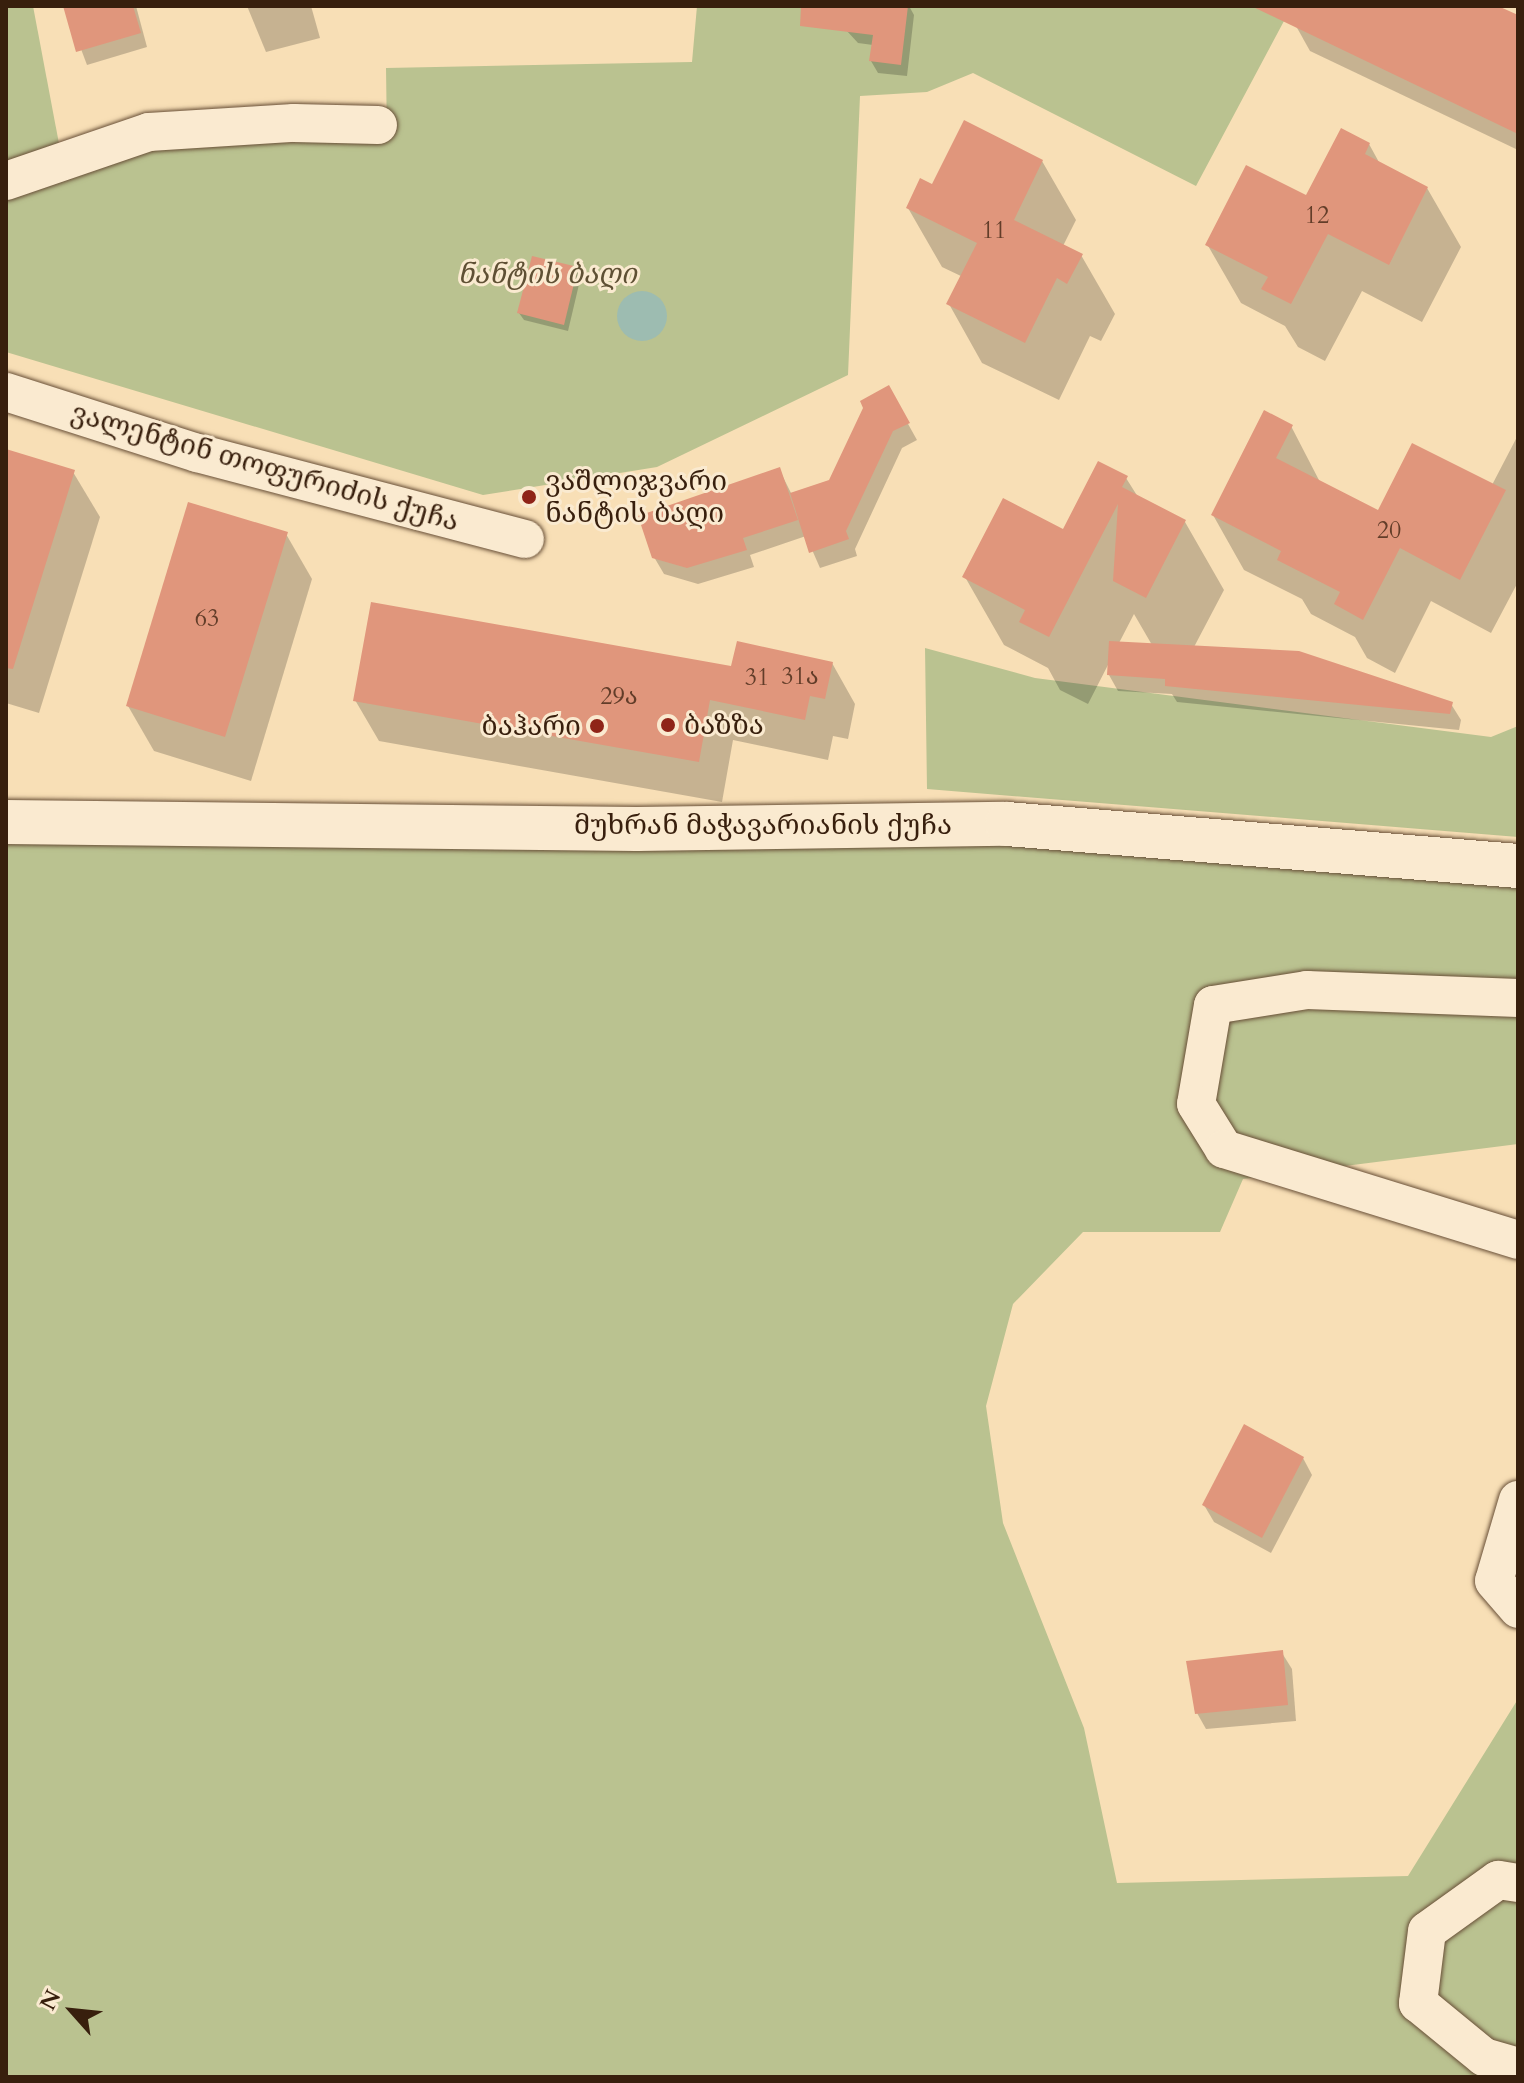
<!DOCTYPE html>
<html>
<head>
<meta charset="utf-8">
<style>
  body { margin:0 }
  #map { position:relative; width:1524px; height:2083px; overflow:hidden; background:#f8dfb6; font-family:Cardo,"Noto Serif Georgian",serif }
  div>[style] { position:absolute }
  .green>* { inset:0; background:#bac290 }
  .water>* { inset:0; background:#9dbcb1 }
  .round { border-radius:50% }
  .shadow>* { inset:0; background:#0003 }
  .building>* { inset:0; background:#e0967c }
  .roads { filter:drop-shadow(0 0 2px #684f37) drop-shadow(0 0 2px #684f37) }
  .street>* { height:38px; margin:-19px; padding:0 19px; transform-origin:19px; border-radius:19px; background:#faead0 }
  .secondary>* { height:44px; margin:-22px; padding:0 22px; transform-origin:22px; border-radius:22px; background:#faead0 }
  .dots>* { width:22px; height:22px; translate:-50% -50%; box-sizing:border-box; border:4px solid #faead0; border-radius:50% }
  span { translate:-50% -50%; white-space:nowrap; text-align:center; line-height:1.15; -webkit-text-stroke:6px #faead0; paint-order:stroke }
  .number-label { font-size:24px; color:#623d29 }
  .number-label span { -webkit-text-stroke-width:0 }
  .park-label { font-size:28px; color:#5f5034; font-style:italic }
  .street-label { font-size:28px; color:#381f0d }
  .poi-label { font-size:28px; color:#381f0d }
  .left { translate:0 -50%; text-align:left }
  .right { translate:-100% -50%; text-align:right }
  .frame { position:absolute; inset:0; border:8px solid #381f0d; pointer-events:none }
  .north { position:absolute; left:32px; top:1971px; width:80px; height:80px; -webkit-text-stroke:6px #faead0; paint-order:stroke; rotate:297deg; font-size:22px; font-weight:700; line-height:32px; text-align:center; color:#381f0d }
  .north::after { content:''; display:block; margin:auto; width:28px; height:36px; background:#381f0d; clip-path:polygon(50% 0,100% 100%,50% 72%,0 100%) }
</style>
</head>
<body>
<div id="map">
  <div class="green">
    <div style="clip-path:polygon(6px 6px,33px 6px,60px 149px,6px 167px)"></div>
    <div style="clip-path:polygon(697px 6px,1292px 6px,1196px 186px,973px 73px,927px 92px,860px 96px,848px 375px,657px 467px,483px 495px,6px 352px,6px 192px,146px 146px,387px 140px,386px 68px,692px 62px)"></div>
    <div style="clip-path:polygon(925px 648px,1035px 678px,1491px 737px,1518px 726px,1518px 837px,927px 789px)"></div>
    <div style="clip-path:polygon(6px 822px,549px 825px,1518px 866px,1518px 1144px,1243px 1179px,1220px 1232px,1083px 1232px,1013px 1304px,986px 1406px,1003px 1523px,1084px 1728px,1117px 1883px,1408px 1876px,1518px 1699px,1518px 2077px,6px 2077px)"></div>
  </div>
  <div class="water">
    <div class="round" style="left:617px;top:291px;width:50px;height:50px"></div>
  </div>
  <div class="shadow">
    <div style="clip-path:polygon(65px 6px,136px 6px,147px 47px,87px 65px)"></div>
    <div style="clip-path:polygon(247px 6px,311px 6px,320px 38px,266px 52px)"></div>
    <div style="clip-path:polygon(824px 6px,909px 6px,914px 15px,907px 76px,878px 73px,871px 61px,873px 45px,858px 43px)"></div>
    <div style="clip-path:polygon(1305px 6px,1493px 6px,1518px 18px,1518px 150px,1310px 51px,1296px 26px)"></div>
    <div style="clip-path:polygon(1369px 144px,1380px 164px,1427px 188px,1461px 247px,1422px 322px,1362px 291px,1325px 361px,1298px 347px,1285px 326px,1241px 303px,1207px 244px,1307px 198px)"></div>
    <div style="clip-path:polygon(1042px 161px,1076px 220px,1063px 246px,1081px 255px,1115px 314px,1101px 341px,1090px 336px,1059px 400px,982px 363px,949px 304px,963px 277px,942px 267px,908px 208px,933px 186px)"></div>
    <div style="clip-path:polygon(577px 269px,581px 276px,568px 331px,524px 320px,519px 313px)"></div>
    <div style="clip-path:polygon(888px 388px,917px 440px,902px 448px,855px 549px,857px 556px,820px 568px,806px 536px,750px 555px,754px 567px,698px 584px,664px 574px,654px 557px,779px 469px,792px 495px,831px 482px)"></div>
    <div style="clip-path:polygon(1291px 426px,1321px 484px,1379px 513px,1492px 485px,1518px 435px,1518px 582px,1491px 633px,1431px 601px,1395px 673px,1367px 658px,1355px 637px,1311px 614px,1302px 599px,1244px 570px,1213px 515px)"></div>
    <div style="clip-path:polygon(6px 451px,73px 472px,100px 517px,39px 713px,6px 703px)"></div>
    <div style="clip-path:polygon(evenodd,1126px 478px,1138px 497px,1185px 522px,1224px 590px,1194px 647px,1451px 704px,1461px 720px,1459px 730px,1177px 702px,1172px 694px,1118px 691px,1109px 675px,1110px 661px,1088px 704px,1060px 690px,1048px 668px,1004px 645px,965px 577px,1064px 531px,1126px 478px,1134px 614px,1152px 645px,1119px 643px,1134px 614px)"></div>
    <div style="clip-path:polygon(286px 534px,312px 579px,251px 781px,154px 751px,128px 706px)"></div>
    <div style="clip-path:polygon(832px 663px,855px 704px,848px 739px,833px 736px,828px 760px,733px 740px,722px 802px,379px 741px,355px 700px)"></div>
    <div style="clip-path:polygon(1303px 1458px,1312px 1475px,1271px 1553px,1214px 1522px,1204px 1505px)"></div>
    <div style="clip-path:polygon(1282px 1653px,1292px 1669px,1296px 1721px,1206px 1729px,1197px 1713px)"></div>
  </div>
  <div class="building">
    <div style="clip-path:polygon(63px 6px,133px 6px,141px 33px,76px 52px)"></div>
    <div style="clip-path:polygon(801px 6px,908px 6px,901px 65px,869px 61px,873px 35px,800px 26px)"></div>
    <div style="clip-path:polygon(1251px 6px,1498px 6px,1518px 15px,1518px 134px)"></div>
    <div style="clip-path:polygon(964px 120px,1043px 160px,1014px 220px,1083px 254px,1067px 284px,1057px 278px,1025px 343px,946px 304px,977px 243px,906px 208px,920px 178px,932px 184px)"></div>
    <div style="clip-path:polygon(1341px 128px,1370px 143px,1365px 154px,1428px 187px,1389px 265px,1328px 234px,1291px 304px,1261px 289px,1268px 277px,1205px 245px,1246px 165px,1306px 195px)"></div>
    <div style="clip-path:polygon(532px 256px,578px 267px,564px 325px,517px 313px)"></div>
    <div style="clip-path:polygon(889px 385px,910px 423px,893px 431px,846px 531px,849px 539px,809px 553px,790px 493px,829px 480px,863px 408px,860px 401px)"></div>
    <div style="clip-path:polygon(1264px 410px,1293px 425px,1276px 458px,1378px 510px,1412px 443px,1506px 490px,1460px 580px,1400px 548px,1363px 620px,1334px 604px,1340px 592px,1277px 560px,1281px 551px,1211px 515px)"></div>
    <div style="clip-path:polygon(6px 449px,75px 470px,13px 669px,6px 668px)"></div>
    <div style="clip-path:polygon(1098px 461px,1128px 476px,1122px 487px,1186px 520px,1146px 598px,1113px 581px,1118px 504px,1049px 637px,1019px 622px,1025px 610px,962px 577px,1003px 498px,1063px 529px)"></div>
    <div style="clip-path:polygon(780px 467px,798px 520px,743px 538px,747px 550px,687px 568px,652px 558px,638px 516px)"></div>
    <div style="clip-path:polygon(188px 502px,288px 532px,225px 737px,126px 706px)"></div>
    <div style="clip-path:polygon(371px 602px,731px 666px,737px 641px,833px 662px,825px 699px,810px 696px,805px 720px,710px 700px,699px 762px,353px 701px)"></div>
    <div style="clip-path:polygon(1109px 641px,1299px 651px,1453px 702px,1450px 714px,1165px 686px,1165px 679px,1107px 675px)"></div>
    <div style="clip-path:polygon(1244px 1424px,1304px 1457px,1262px 1538px,1202px 1505px)"></div>
    <div style="clip-path:polygon(1283px 1650px,1288px 1705px,1195px 1714px,1186px 1661px)"></div>
  </div>
  <div class="roads">
    <div class="street">
      <div style="left:6px;top:181px;width:151px;rotate:-18.9deg"></div>
      <div style="left:149px;top:132px;width:145px;rotate:-3.6deg"></div>
      <div style="left:294px;top:123px;width:84px;rotate:1.4deg"></div>
      <div style="left:6px;top:392px;width:201px;rotate:17.7deg"></div>
      <div style="left:197px;top:453px;width:339px;rotate:14.7deg"></div>
      <div style="left:1518px;top:998px;width:211px;rotate:-177.8deg"></div>
      <div style="left:1307px;top:990px;width:95px;rotate:170.9deg"></div>
      <div style="left:1213px;top:1005px;width:100px;rotate:99.7deg"></div>
      <div style="left:1196px;top:1104px;width:53px;rotate:58.1deg"></div>
      <div style="left:1224px;top:1149px;width:308px;rotate:17.2deg"></div>
      <div style="left:1518px;top:1500px;width:84px;rotate:106.5deg"></div>
      <div style="left:1494px;top:1581px;width:37px;rotate:49deg"></div>
      <div style="left:1518px;top:1883px;width:20px;rotate:-171deg"></div>
      <div style="left:1498px;top:1880px;width:87px;rotate:144.3deg"></div>
      <div style="left:1427px;top:1931px;width:73px;rotate:97.1deg"></div>
      <div style="left:1418px;top:2003px;width:85px;rotate:39.3deg"></div>
      <div style="left:1484px;top:2057px;width:35px;rotate:16deg"></div>
    </div>
    <div class="secondary">
      <div style="left:6px;top:822px;width:631px;rotate:0.64deg"></div>
      <div style="left:637px;top:829px;width:370px;rotate:-0.8deg"></div>
      <div style="left:1007px;top:824px;width:513px;rotate:4.7deg"></div>
    </div>
  </div>
  <div class="dots">
    <div style="left:529px;top:497px;background:#8f2418"></div>
    <div style="left:668px;top:725px;background:#8f2418"></div>
    <div style="left:597px;top:726px;background:#8f2418"></div>
  </div>
  <div class="number-label">
    <span style="left:1317px;top:216px">12</span>
    <span style="left:994px;top:231px">11</span>
    <span style="left:1389px;top:531px">20</span>
    <span style="left:207px;top:619px">63</span>
    <span style="left:800px;top:677px">31ა</span>
    <span style="left:757px;top:678px">31</span>
    <span style="left:619px;top:697px">29ა</span>
  </div>
  <div class="park-label">
    <span style="left:547px;top:274px">ნანტის ბაღი</span>
  </div>
  <div class="street-label">
    <span style="left:265px;top:467px;rotate:16deg">ვალენტინ თოფურიძის ქუჩა</span>
    <span style="left:763px;top:825px">მუხრან მაჭავარიანის ქუჩა</span>
  </div>
  <div class="poi-label">
    <span class="left" style="left:545px;top:497px">ვაშლიჯვარი<br>ნანტის ბაღი</span>
    <span class="left" style="left:684px;top:725px">ბაზზა</span>
    <span class="right" style="left:581px;top:726px">ბაჰარი</span>
  </div>
  <div class="frame"></div>
  <div class="north">N</div>
</div>
</body>
</html>
